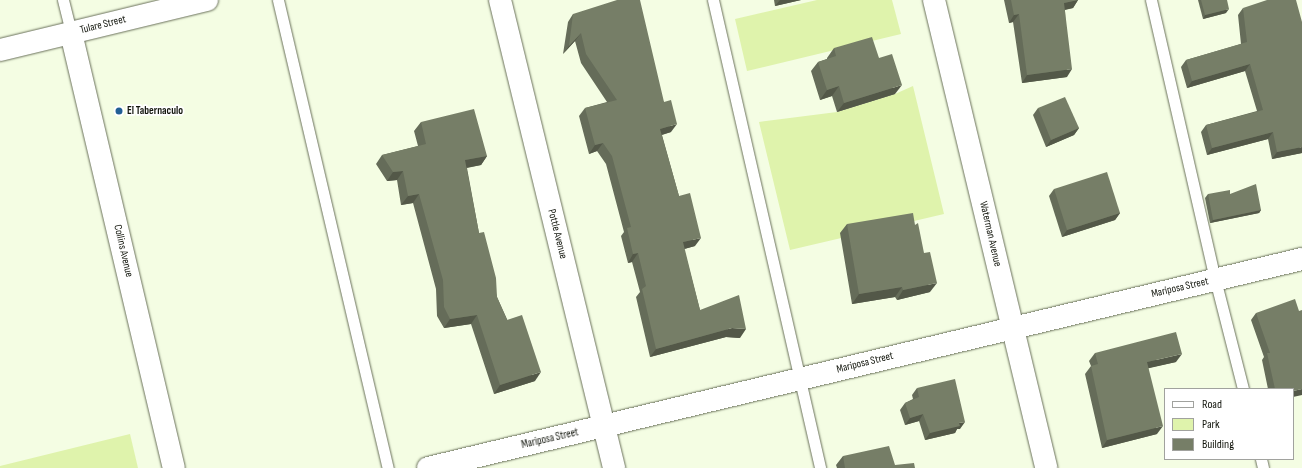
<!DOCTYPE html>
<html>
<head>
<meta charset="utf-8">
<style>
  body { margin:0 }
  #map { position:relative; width:1302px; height:468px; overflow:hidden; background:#f4fde3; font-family:"Sofia Sans Condensed",sans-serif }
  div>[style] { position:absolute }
  .green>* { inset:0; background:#dff3ac }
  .roads { filter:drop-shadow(0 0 1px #6a715b) drop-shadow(0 0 1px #6a715b) }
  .lane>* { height:11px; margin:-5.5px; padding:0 5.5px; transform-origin:5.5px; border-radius:5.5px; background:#fff }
  .street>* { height:22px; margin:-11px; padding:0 11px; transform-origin:11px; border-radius:11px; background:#fff }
  .secondary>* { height:22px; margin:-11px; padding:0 11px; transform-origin:11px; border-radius:11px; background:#fff }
  .wall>* { inset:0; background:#656c59 }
  .shaded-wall>* { inset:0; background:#535848 }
  .building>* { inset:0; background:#767e67 }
  .dots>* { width:11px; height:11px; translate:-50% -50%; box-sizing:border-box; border:2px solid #fff; border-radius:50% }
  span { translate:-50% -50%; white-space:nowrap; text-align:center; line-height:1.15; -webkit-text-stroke:3.5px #fff; paint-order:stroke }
  .street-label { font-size:11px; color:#13160d }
  .poi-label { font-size:11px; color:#13160d; font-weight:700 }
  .left { translate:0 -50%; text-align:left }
  .legend { position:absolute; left:1164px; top:388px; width:130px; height:72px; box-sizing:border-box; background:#fff; border:1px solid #a1a29e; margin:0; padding:5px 7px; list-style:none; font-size:12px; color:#13160d }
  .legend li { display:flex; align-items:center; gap:8px; height:20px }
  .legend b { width:20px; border:1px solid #a1a29e }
</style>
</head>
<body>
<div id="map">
  <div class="green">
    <div style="clip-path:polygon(817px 0,892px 0,901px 34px,747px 71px,735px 19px)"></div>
    <div style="clip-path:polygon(913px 86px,944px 214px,790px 250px,759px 122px,837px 112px,895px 94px)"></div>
    <div style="clip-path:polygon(130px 434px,138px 468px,0 468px,0 466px)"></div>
  </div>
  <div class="roads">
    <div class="lane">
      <div style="left:63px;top:0;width:34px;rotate:76deg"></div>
      <div style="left:278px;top:0;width:481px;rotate:76.8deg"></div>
      <div style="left:713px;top:0;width:480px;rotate:77.1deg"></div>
      <div style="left:1151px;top:0;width:286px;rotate:77.1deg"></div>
      <div style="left:1215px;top:279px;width:114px;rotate:75.7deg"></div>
      <div style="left:1261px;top:459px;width:9px;rotate:77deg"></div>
    </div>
    <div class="street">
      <div style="left:934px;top:0;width:481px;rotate:76.5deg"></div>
      <div style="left:71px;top:33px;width:447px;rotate:76.7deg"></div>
      <div style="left:428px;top:468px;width:899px;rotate:-13.45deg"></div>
    </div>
    <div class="secondary">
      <div style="left:500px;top:0;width:482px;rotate:76.3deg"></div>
      <div style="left:0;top:50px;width:213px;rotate:-13.6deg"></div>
    </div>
  </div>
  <div class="wall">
    <div style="clip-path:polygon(774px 0,801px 0,775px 6px)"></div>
    <div style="clip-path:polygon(1004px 0,1078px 0,1073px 8px,1065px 10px,1067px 77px,1022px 83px,1013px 22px,1009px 23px)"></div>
    <div style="clip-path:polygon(1198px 0,1227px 0,1226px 13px,1203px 19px)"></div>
    <div style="clip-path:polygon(1243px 8px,1302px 153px,1272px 159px,1268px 139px,1207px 155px,1201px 132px,1206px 125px,1257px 111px,1245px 71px,1187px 88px,1181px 67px,1186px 60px,1241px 44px,1238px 15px)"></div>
    <div style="clip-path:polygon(573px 14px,664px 102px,671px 132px,662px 135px,679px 196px,695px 246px,684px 249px,700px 310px,740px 338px,726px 337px,650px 357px,636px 297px,640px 292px,632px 262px,628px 263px,621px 236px,624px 232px,606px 164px,597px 151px,589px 154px,579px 116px,585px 108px,607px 102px,581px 63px,575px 41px,563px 54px,568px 22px)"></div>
    <div style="clip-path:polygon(834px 48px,879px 58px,895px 94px,837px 112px,832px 96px,820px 100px,811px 71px,818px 62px,827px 59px,827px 58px)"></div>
    <div style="clip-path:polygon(1038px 108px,1079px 128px,1074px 135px,1046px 147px,1033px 115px)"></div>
    <div style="clip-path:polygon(421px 122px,487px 156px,481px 165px,467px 168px,479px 233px,497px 297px,535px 381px,494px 394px,471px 324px,444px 328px,437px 316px,436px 289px,413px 203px,401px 205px,397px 180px,387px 181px,376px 164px,382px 155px,418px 146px,414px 131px)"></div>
    <div style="clip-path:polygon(1054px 189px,1120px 213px,1115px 220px,1062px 237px,1049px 196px)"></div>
    <div style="clip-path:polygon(1208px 194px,1230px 194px,1261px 210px,1259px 213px,1210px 223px,1205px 198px)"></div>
    <div style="clip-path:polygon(847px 224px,915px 225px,930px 292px,897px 300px,895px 297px,852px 304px,840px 233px)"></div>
    <div style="clip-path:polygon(1299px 311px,1293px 389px,1268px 389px,1262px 360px,1264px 357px,1251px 320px,1256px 313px)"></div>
    <div style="clip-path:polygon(1095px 353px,1176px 362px,1148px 368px,1157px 434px,1102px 448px,1085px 374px,1091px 366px,1089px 361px)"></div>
    <div style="clip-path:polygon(917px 388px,960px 429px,957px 429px,955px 433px,925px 440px,919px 421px,905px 425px,900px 410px,905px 403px,913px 399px,912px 395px)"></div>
    <div style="clip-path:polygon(843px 456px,895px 465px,915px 468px,837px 468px,836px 465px)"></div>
  </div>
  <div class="shaded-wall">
    <div style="clip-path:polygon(780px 0,801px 0,775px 6px)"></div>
    <div style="clip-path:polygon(1078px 0,1073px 8px,1058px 11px,1064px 3px)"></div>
    <div style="clip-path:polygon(1229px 9px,1226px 13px,1203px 19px,1205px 15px)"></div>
    <div style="clip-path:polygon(1019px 14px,1013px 22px,1009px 23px,1014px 15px)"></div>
    <div style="clip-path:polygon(581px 33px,575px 41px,563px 54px,569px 46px)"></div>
    <div style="clip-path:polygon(1250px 64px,1245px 71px,1187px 88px,1192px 81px)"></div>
    <div style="clip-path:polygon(1072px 69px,1067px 77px,1022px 83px,1027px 75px)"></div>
    <div style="clip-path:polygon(902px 85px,895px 94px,837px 112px,844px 103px)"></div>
    <div style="clip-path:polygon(839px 86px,832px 96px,820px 100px,827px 90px)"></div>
    <div style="clip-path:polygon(677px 124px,671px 132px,654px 137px,660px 129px)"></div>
    <div style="clip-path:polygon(1079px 128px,1074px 135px,1046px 147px,1051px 140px)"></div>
    <div style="clip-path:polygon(1273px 132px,1268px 139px,1207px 155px,1212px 148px)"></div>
    <div style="clip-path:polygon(603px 143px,597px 151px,589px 154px,595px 145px)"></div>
    <div style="clip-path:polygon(1302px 147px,1302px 153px,1272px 159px,1277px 152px)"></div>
    <div style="clip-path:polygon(487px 156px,481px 165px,459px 169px,465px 160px)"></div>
    <div style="clip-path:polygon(403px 171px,397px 180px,387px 181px,393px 172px)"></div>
    <div style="clip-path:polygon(419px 194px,413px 203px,401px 205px,408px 196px)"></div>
    <div style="clip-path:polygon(1261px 210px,1259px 213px,1210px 223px,1213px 220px)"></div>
    <div style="clip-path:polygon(1120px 213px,1115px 220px,1062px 237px,1067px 230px)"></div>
    <div style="clip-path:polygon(701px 238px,695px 246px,677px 251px,683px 242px)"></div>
    <div style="clip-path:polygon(638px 253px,632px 262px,628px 263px,633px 254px)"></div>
    <div style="clip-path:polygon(937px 283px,930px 292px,897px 300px,903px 290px)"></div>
    <div style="clip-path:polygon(902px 287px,895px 297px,852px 304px,859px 294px)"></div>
    <div style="clip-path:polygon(477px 315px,471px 324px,444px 328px,450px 319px)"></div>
    <div style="clip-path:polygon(732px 328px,746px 329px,740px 338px,726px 337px,650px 357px,656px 349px)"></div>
    <div style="clip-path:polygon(1182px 354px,1176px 362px,1141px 370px,1147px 362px)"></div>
    <div style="clip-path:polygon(541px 372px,535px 381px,494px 394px,500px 385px)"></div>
    <div style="clip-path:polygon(1302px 389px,1302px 395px,1293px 397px,1293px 391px)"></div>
    <div style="clip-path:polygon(923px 414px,919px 421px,905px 425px,910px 418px)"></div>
    <div style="clip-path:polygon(965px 422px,960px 429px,957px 429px,955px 433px,925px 440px,930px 433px,959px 423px)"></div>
    <div style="clip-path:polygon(1163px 426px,1157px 434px,1102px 448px,1107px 440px)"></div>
  </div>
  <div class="building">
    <div style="clip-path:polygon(617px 0,640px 0,664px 102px,671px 100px,677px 124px,660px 129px,679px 196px,690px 193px,701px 238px,683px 242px,700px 310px,739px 295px,746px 329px,732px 328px,656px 349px,642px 289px,646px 286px,638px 253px,633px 254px,627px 228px,631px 227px,612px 156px,603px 143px,595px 145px,585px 108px,617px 100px,586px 54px,581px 33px,569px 46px,573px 14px)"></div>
    <div style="clip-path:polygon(1011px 0,1078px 0,1064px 3px,1072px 69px,1027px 75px,1019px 14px,1014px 15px)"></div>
    <div style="clip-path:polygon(1201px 0,1227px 0,1229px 9px,1205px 15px)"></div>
    <div style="clip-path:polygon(1267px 0,1296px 0,1302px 22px,1302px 147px,1277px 152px,1273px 132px,1212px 148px,1206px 125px,1263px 110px,1250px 64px,1192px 81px,1186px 60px,1247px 42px,1243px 8px)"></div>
    <div style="clip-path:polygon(872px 37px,879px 58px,892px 54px,902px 85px,844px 103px,839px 86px,827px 90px,818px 62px,836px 56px,834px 48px)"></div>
    <div style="clip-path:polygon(1065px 97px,1079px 128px,1051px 140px,1038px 108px)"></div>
    <div style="clip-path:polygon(474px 109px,487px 156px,465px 160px,479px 233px,484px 232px,496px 278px,497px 297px,507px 320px,522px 315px,541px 372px,500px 385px,477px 315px,450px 319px,444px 307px,443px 280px,419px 194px,408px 196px,403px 171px,393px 172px,382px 155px,426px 144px,421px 122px)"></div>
    <div style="clip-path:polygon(1107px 172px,1120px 213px,1067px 230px,1054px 189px)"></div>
    <div style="clip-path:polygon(1256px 184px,1261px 210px,1213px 220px,1208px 194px,1230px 190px,1230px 194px)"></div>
    <div style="clip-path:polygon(913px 213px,915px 225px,918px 223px,924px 253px,930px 252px,937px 283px,903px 290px,902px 287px,859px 294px,847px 224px)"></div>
    <div style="clip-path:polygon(1295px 299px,1299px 311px,1302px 310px,1302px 389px,1293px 391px,1293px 389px,1275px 389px,1267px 353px,1270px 353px,1256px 313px)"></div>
    <div style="clip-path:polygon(1176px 332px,1182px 354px,1147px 362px,1163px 426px,1107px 440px,1091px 366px,1098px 364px,1095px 353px)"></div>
    <div style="clip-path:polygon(955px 379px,965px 422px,959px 423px,960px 426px,930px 433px,923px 414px,910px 418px,905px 403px,919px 397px,917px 388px)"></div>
    <div style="clip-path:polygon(889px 446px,895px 465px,914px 463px,915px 468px,845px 468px,843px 456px)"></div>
  </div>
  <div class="dots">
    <div style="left:119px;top:111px;background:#225f95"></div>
  </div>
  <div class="street-label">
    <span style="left:103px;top:25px;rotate:-14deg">Tulare Street</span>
    <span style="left:557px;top:234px;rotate:76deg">Pottle Avenue</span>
    <span style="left:990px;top:234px;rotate:77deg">Waterman Avenue</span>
    <span style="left:123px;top:251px;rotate:77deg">Collins Avenue</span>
    <span style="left:1180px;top:288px;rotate:-13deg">Mariposa Street</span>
    <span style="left:865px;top:363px;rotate:-14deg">Mariposa Street</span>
    <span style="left:550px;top:439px;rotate:-13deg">Mariposa Street</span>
  </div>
  <div class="poi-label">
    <span class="left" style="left:127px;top:111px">El Tabernaculo</span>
  </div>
  <ul class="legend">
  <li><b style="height:5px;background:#fff"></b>Road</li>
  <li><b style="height:11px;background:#dff3ac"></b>Park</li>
  <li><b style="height:11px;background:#767e67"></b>Building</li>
  </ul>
</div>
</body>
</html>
